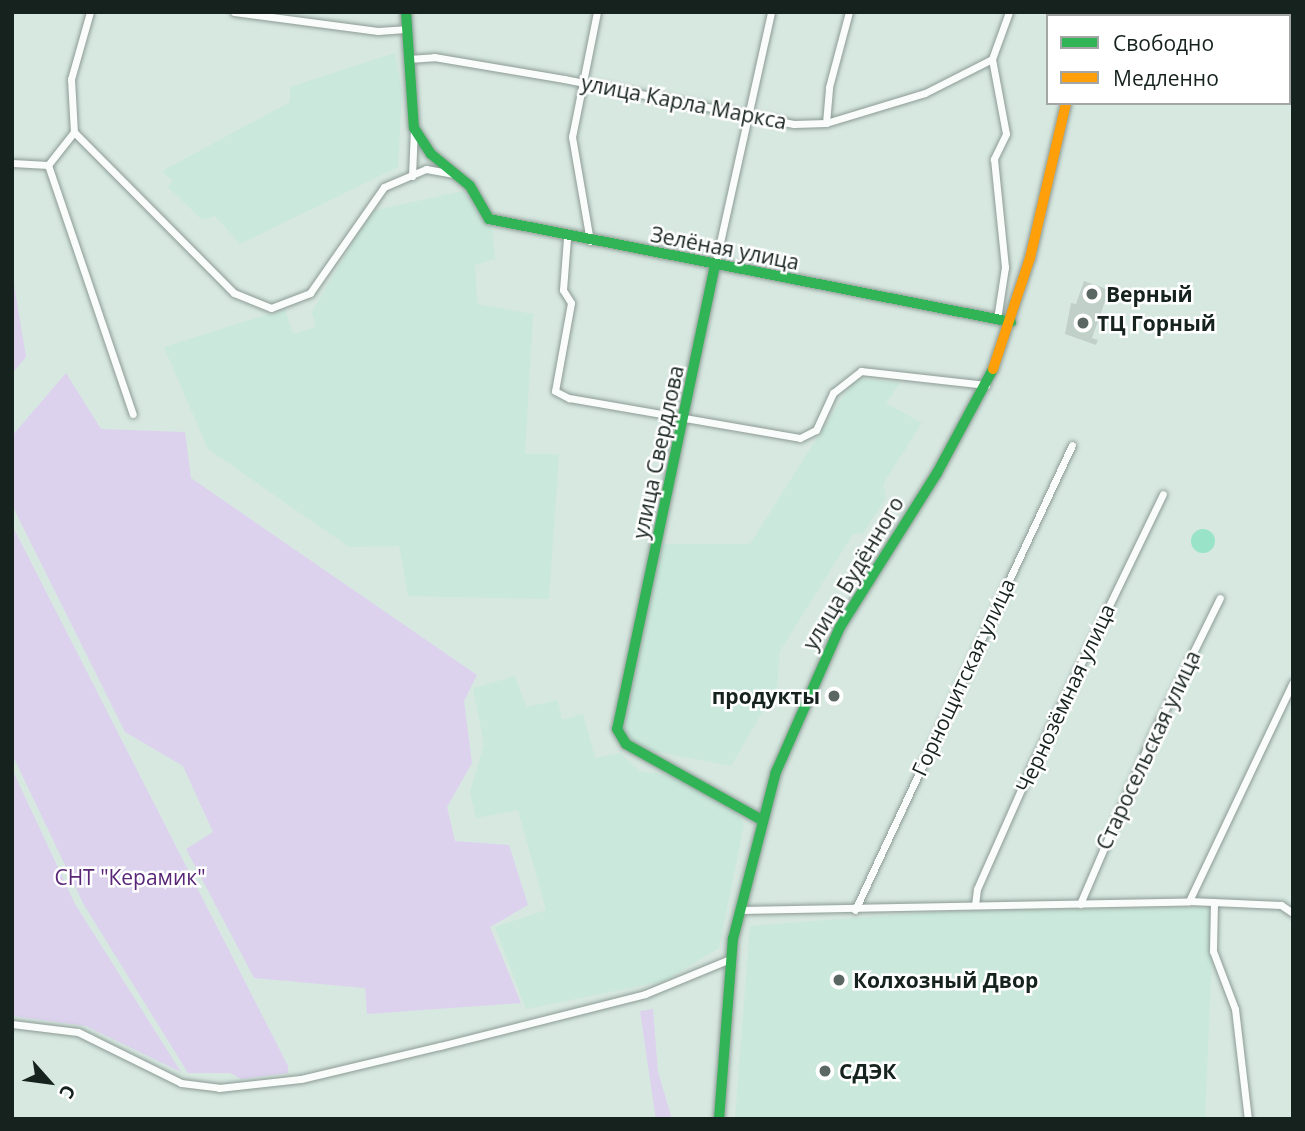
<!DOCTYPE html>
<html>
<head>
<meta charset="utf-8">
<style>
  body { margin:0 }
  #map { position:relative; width:1305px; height:1131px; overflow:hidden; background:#d7e8e1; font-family:"Open Sans",sans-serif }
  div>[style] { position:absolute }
  .built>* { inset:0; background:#cae8dc }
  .green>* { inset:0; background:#dcd2ee }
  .water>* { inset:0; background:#99e4c8 }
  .round { border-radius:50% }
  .river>* { height:12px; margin:-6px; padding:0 6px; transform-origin:6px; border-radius:6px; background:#99e4c8 }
  .building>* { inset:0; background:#c2d0ca }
  .roads { filter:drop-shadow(0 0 2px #8d9b95) drop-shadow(0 0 2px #8d9b95) }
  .street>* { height:7px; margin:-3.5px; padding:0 3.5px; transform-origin:3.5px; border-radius:3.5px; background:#f9fcfa }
  .fast>* { height:10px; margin:-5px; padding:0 5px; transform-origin:5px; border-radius:5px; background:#30b455 }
  .slow>* { height:10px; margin:-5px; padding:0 5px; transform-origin:5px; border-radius:5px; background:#ff9f0a }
  .dots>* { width:19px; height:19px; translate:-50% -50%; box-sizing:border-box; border:4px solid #fff; border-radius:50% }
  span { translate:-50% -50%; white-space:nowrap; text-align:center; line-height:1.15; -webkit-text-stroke:5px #fff; paint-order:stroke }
  .street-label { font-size:21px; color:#16221d }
  .poi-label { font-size:21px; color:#16221d; font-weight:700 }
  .left { translate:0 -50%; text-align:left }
  .right { translate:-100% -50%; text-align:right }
  .park-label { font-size:21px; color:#592577 }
  .frame { position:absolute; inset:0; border:14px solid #16221d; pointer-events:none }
  .legend { position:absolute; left:1046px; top:14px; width:245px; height:91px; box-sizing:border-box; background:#fff; border:2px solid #a2a7a5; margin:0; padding:9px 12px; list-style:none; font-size:21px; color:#16221d }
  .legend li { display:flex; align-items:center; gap:14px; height:35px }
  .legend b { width:35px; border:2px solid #a2a7a5 }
  .north { position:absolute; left:14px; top:1047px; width:70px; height:70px; -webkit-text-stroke:5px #fff; paint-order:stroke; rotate:118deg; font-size:19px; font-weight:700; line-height:28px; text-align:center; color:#16221d }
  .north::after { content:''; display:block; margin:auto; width:24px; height:32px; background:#16221d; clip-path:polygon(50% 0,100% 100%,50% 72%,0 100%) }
</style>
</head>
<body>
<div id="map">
  <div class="built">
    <div style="clip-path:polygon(395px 53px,402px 91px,398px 167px,240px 244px,215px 216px,202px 220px,168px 187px,173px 181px,162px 171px,290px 102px,290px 87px)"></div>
    <div style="clip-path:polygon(463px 191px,492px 228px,495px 259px,475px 265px,477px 304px,533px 314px,525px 454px,559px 454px,549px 599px,408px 596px,399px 546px,349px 547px,208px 449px,164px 347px,285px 309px,293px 334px,316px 327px,312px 312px,371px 211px)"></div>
    <div style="clip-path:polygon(855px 378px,900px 383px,886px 403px,922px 423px,883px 484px,886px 498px,863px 533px,853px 534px,780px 651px,777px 687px,731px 766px,637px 748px,632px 739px,622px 738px,662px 544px,750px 544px)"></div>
    <div style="clip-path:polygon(515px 676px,526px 707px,558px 700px,562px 720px,583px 714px,595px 758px,620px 753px,640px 771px,675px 776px,737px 812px,744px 825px,719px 948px,664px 981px,526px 1009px,495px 927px,546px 910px,518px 810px,476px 818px,470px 792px,484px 744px,473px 688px)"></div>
    <div style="clip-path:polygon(1214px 907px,1205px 1119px,735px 1119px,750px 926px,931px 912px)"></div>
  </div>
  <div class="green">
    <div style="clip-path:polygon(12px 272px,26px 357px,12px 374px)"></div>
    <div style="clip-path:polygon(66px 373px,101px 429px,185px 432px,191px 478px,477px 675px,464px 701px,472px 763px,447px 807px,455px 841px,509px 845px,528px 905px,490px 927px,521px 1003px,367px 1014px,365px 988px,254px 978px,186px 849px,213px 832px,183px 766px,125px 732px,12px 505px,12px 436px)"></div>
    <div style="clip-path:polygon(12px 525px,288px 1066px,288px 1073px,241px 1079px,230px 1073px,188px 1073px,84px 905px,12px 754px)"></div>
    <div style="clip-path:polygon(12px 769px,75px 904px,181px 1072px,86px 1026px,12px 1016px)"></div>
    <div style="clip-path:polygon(653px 1009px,658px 1072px,672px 1119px,656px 1119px,654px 1107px,640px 1011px)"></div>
  </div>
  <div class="water">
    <div class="round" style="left:1191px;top:529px;width:24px;height:24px"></div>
  </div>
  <div class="river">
    <div style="left:1150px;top:12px;width:4px;rotate:63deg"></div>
    <div style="left:1289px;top:97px;width:4px"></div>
  </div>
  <div class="building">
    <div style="clip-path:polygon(1084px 281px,1109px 290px,1092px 338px,1098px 340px,1096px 345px,1065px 334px,1071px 303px,1076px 304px)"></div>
  </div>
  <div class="roads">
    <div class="street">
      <div style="left:90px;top:12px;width:70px;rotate:105.8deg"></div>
      <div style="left:71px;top:79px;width:53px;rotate:86.8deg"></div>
      <div style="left:74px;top:132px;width:227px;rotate:45.2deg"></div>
      <div style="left:234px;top:293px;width:40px;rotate:22deg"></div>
      <div style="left:271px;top:308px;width:42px;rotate:-21deg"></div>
      <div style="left:310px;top:293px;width:129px;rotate:-55.1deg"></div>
      <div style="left:384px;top:187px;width:46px;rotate:-23.2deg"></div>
      <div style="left:426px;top:169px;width:27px;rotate:10deg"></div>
      <div style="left:234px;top:12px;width:145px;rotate:7.5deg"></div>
      <div style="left:378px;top:31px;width:27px;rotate:-4deg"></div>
      <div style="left:1165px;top:12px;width:4px;rotate:76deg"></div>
      <div style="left:1234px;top:16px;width:4px;rotate:-90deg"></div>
      <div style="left:1289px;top:34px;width:4px;rotate:-14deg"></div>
      <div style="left:408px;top:59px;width:26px;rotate:-4deg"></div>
      <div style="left:434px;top:57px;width:132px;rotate:9.6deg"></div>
      <div style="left:564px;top:79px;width:234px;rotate:11.1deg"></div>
      <div style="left:794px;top:124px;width:32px;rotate:-2deg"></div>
      <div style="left:826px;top:123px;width:103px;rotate:-16.9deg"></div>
      <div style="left:925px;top:93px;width:75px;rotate:-26.9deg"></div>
      <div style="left:992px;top:59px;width:76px;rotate:79.4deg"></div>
      <div style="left:1006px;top:134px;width:28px;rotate:116deg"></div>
      <div style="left:994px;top:159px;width:109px;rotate:84.2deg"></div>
      <div style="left:1005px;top:267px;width:53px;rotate:98.7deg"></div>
      <div style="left:992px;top:59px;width:50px;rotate:-70.1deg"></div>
      <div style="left:826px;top:123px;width:36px;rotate:-85deg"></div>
      <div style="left:829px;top:87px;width:78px;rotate:-75.1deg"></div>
      <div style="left:12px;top:163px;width:36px;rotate:3deg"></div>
      <div style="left:48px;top:165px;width:42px;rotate:-51.8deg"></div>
      <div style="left:48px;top:165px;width:263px;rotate:71.2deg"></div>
      <div style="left:412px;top:176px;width:47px;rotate:-87.6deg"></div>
      <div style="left:567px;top:238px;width:52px;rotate:94.4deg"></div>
      <div style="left:563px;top:290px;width:15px;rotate:58deg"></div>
      <div style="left:571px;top:303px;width:89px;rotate:100.3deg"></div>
      <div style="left:555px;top:391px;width:16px;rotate:27deg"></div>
      <div style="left:569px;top:398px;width:234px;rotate:9.8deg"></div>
      <div style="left:800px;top:438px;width:18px;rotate:-27deg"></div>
      <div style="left:816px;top:430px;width:41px;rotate:-65.3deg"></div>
      <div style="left:833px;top:393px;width:36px;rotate:-38deg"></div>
      <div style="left:861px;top:371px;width:126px;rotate:6.4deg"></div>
      <div style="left:590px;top:241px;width:106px;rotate:-99.8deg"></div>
      <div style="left:572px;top:137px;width:127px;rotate:-78.7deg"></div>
      <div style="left:715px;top:265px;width:259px;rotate:-77.5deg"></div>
      <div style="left:1189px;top:901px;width:242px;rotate:-64.6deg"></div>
      <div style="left:1214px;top:902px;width:49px;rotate:91.2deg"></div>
      <div style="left:1213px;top:951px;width:62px;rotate:69.2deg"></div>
      <div style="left:1235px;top:1009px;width:111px;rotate:83.3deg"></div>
      <div style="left:1080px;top:904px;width:181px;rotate:-66.8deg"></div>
      <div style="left:1151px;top:738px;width:156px;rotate:-63.8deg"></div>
      <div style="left:975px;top:905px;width:16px;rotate:-83deg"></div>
      <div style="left:977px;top:889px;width:133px;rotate:-66.1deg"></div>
      <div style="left:1031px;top:767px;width:303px;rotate:-64.2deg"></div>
      <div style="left:740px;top:910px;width:449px;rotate:-1.1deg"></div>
      <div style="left:1189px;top:901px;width:92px;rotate:2.5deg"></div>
      <div style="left:1281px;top:905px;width:14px;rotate:34deg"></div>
      <div style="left:855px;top:910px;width:513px;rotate:-64.98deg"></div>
      <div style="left:12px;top:1024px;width:66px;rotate:6.9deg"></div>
      <div style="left:78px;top:1032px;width:115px;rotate:26.3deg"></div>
      <div style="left:181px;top:1083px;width:38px;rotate:7deg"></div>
      <div style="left:219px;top:1088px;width:82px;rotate:-6.3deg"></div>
      <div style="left:301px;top:1079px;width:143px;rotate:-13.4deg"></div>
      <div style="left:440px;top:1046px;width:211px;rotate:-14.2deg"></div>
      <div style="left:645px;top:994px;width:92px;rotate:-22.4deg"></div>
    </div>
    <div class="fast">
      <div style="left:406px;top:12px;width:116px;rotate:86.1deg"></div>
      <div style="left:414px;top:128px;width:31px;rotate:57deg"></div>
      <div style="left:431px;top:154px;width:50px;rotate:39.4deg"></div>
      <div style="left:470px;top:186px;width:38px;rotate:60deg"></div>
      <div style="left:489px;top:219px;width:532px;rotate:11.16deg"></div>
      <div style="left:715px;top:265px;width:474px;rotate:101.9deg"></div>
      <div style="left:617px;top:729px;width:17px;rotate:59deg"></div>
      <div style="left:626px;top:744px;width:156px;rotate:29.2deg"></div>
      <div style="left:719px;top:1119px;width:181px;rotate:-85.6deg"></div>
      <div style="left:733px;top:939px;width:172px;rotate:-75.6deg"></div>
      <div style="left:776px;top:772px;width:158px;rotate:-66.2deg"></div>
      <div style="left:840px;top:627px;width:182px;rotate:-57.8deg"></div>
      <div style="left:937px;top:473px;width:118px;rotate:-61.7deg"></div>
    </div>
    <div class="slow">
      <div style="left:1080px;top:16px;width:4px;rotate:-76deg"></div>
      <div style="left:993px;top:369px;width:117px;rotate:-71.6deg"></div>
      <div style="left:1030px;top:258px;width:159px;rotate:-76.9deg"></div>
    </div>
  </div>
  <div class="dots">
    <div style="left:1092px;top:294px;background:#5a6762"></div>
    <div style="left:1083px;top:323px;background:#5a6762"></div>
    <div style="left:834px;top:696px;background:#5a6762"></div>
    <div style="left:839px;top:980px;background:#5a6762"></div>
    <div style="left:825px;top:1071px;background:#5a6762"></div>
  </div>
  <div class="street-label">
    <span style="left:684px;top:102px;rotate:11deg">улица Карла Маркса</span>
    <span style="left:725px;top:248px;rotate:11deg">Зелёная улица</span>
    <span style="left:658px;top:452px;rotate:-78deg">улица Свердлова</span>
    <span style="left:853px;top:573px;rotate:-59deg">улица Будённого</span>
    <span style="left:963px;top:677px;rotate:-65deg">Горнощитская улица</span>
    <span style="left:1065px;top:698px;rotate:-65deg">Чернозёмная улица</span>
    <span style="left:1148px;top:750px;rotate:-65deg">Старосельская улица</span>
  </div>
  <div class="poi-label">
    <span class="left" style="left:1106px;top:294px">Верный</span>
    <span class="left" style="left:1097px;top:323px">ТЦ Горный</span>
    <span class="right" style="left:820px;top:696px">продукты</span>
    <span class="left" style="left:853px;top:980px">Колхозный Двор</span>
    <span class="left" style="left:839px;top:1071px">СДЭК</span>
  </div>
  <div class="park-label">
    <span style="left:130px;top:877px">СНТ "Керамик"</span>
  </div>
  <div class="frame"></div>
  <ul class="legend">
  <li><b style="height:9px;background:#30b455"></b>Свободно</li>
  <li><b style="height:9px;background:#ff9f0a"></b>Медленно</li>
  </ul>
  <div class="north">С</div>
</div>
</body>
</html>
